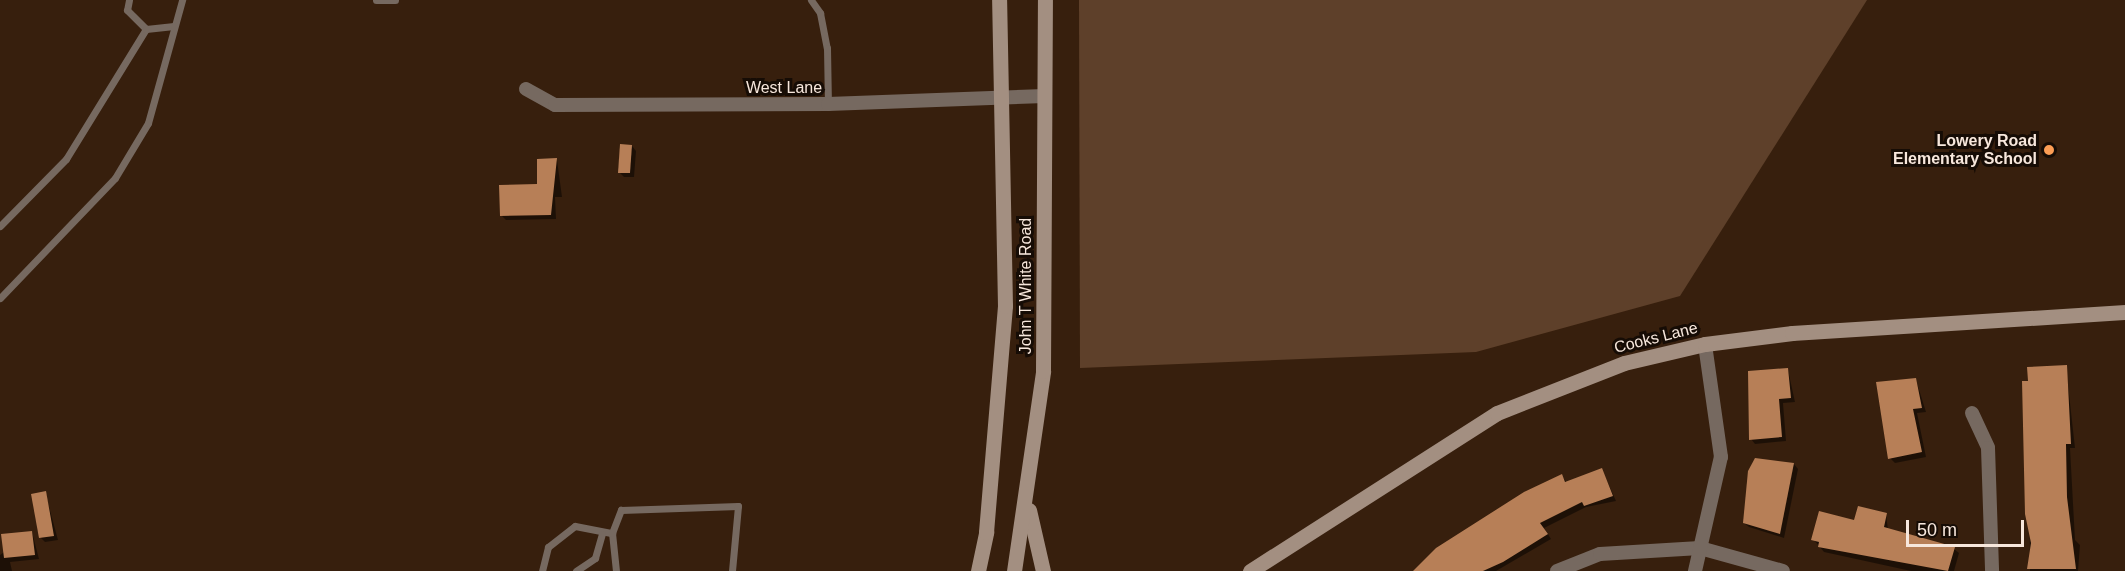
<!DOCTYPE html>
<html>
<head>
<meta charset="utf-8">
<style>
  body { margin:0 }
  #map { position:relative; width:2125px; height:571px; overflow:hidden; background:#371f0d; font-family:Helvetica,sans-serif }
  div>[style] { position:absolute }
  .green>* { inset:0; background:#5e402a }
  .shadow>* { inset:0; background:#0007 }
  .building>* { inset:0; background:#b77f57 }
  .lane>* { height:7px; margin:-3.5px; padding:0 3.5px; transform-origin:3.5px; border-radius:3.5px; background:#766960 }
  .street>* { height:14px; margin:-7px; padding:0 7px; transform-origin:7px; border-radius:7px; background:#766960 }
  .secondary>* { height:15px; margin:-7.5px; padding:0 7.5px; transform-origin:7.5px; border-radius:7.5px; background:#a38f81 }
  .dots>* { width:16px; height:16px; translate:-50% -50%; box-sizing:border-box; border:3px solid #160c05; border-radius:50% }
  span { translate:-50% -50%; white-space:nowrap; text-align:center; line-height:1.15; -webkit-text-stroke:6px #160c05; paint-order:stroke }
  .street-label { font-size:16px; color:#f7e7dc }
  .poi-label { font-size:16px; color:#f7e7dc; font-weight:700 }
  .right { translate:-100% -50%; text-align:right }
  .scale { position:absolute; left:1906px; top:520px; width:118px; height:27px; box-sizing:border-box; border:3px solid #f7e7dc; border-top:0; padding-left:8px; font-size:18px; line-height:21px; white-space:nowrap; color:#f7e7dc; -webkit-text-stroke:4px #160c05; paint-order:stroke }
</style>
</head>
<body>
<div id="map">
  <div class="green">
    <div style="clip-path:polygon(1079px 0,1867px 0,1680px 296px,1476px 352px,1080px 368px)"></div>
  </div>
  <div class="shadow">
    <div style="clip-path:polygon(632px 146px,636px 151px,634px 177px,624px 177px,619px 172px)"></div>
    <div style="clip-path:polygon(557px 160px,562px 197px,555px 197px,556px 219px,506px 220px,501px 215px,539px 186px)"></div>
    <div style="clip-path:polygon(2066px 367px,2075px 448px,2070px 448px,2075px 540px,2080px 545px,2078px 571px,2030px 571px,2029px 382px)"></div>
    <div style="clip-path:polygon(1788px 370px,1795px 402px,1783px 403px,1786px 441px,1755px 444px,1751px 439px)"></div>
    <div style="clip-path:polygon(1916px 380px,1926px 412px,1917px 413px,1926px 457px,1895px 463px,1890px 458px)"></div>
    <div style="clip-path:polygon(1794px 464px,1798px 469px,1784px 538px,1749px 527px,1744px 523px)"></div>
    <div style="clip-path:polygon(1602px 470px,1616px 501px,1586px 507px,1544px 528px,1551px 539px,1496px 571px,1415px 571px,1562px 476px,1567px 483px)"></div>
    <div style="clip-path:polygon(45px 492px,58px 540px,45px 542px,41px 538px)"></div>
    <div style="clip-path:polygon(1886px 514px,1888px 530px,1954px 549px,1959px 553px,1954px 571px,1911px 571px,1824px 552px,1813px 539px)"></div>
    <div style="clip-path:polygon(32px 532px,39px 559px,10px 562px,12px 571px,0 571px,0 555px)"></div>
  </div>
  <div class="building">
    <div style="clip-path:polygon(620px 144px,632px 145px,630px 173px,618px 173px)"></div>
    <div style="clip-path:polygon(557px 158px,551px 215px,500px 216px,499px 185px,537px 184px,537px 159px)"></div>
    <div style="clip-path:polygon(2067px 365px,2071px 444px,2066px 444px,2067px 497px,2076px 569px,2027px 569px,2031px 543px,2025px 514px,2022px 381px,2028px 381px,2027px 367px)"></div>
    <div style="clip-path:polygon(1788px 368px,1791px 398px,1779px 399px,1782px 437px,1749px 440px,1748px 371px)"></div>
    <div style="clip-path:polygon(1916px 378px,1922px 408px,1913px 409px,1922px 452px,1888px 459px,1876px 382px)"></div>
    <div style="clip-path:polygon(1755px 458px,1794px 463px,1780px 534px,1743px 523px,1748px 471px)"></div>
    <div style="clip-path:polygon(1602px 468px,1613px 496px,1584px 506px,1582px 502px,1540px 523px,1548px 534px,1503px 562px,1483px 571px,1413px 571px,1436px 548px,1524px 492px,1562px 474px,1565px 482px)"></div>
    <div style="clip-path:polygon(46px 491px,54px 536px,39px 538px,31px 494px)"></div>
    <div style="clip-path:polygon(1858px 506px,1887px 513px,1884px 527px,1955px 547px,1948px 571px,1818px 547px,1819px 542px,1811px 540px,1819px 511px,1854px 520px)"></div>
    <div style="clip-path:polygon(32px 531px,35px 555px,4px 558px,1px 534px)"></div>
  </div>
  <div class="lane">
    <div style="left:129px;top:0;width:10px;rotate:101deg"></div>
    <div style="left:127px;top:10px;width:27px;rotate:45deg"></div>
    <div style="left:376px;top:0;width:19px"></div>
    <div style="left:811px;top:0;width:16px;rotate:55deg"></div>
    <div style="left:820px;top:13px;width:36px;rotate:79deg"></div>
    <div style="left:827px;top:48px;width:56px;rotate:89deg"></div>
    <div style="left:0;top:226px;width:94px;rotate:-45.4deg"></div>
    <div style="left:66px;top:159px;width:153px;rotate:-58.4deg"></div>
    <div style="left:146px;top:29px;width:28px;rotate:-6deg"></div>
    <div style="left:0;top:298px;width:166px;rotate:-46.2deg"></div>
    <div style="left:115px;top:178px;width:64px;rotate:-59deg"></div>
    <div style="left:148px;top:123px;width:128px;rotate:-74.5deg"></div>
    <div style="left:542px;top:571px;width:25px;rotate:-76deg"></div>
    <div style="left:548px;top:547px;width:34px;rotate:-38deg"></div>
    <div style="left:575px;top:526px;width:38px;rotate:11deg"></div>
    <div style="left:576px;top:571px;width:23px;rotate:-34deg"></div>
    <div style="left:595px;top:558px;width:25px;rotate:-74deg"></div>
    <div style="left:616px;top:571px;width:38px;rotate:-96deg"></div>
    <div style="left:612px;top:533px;width:25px;rotate:-69deg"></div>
    <div style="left:621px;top:510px;width:117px;rotate:-2deg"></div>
    <div style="left:738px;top:506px;width:65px;rotate:95.3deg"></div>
  </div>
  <div class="street">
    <div style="left:526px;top:89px;width:33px;rotate:29deg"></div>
    <div style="left:555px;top:105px;width:273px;rotate:-0.2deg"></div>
    <div style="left:828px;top:104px;width:217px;rotate:-2.1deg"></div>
    <div style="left:1972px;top:413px;width:38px;rotate:65deg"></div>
    <div style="left:1988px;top:448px;width:123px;rotate:88.1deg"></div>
    <div style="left:1557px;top:571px;width:46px;rotate:-21.6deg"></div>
    <div style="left:1600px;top:554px;width:100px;rotate:-3.4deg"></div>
    <div style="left:1700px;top:548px;width:86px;rotate:15.5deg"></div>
    <div style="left:1695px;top:571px;width:117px;rotate:-77.2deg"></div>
    <div style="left:1721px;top:457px;width:114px;rotate:-98.1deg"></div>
  </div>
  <div class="secondary">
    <div style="left:1029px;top:510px;width:63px;rotate:77.1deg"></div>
    <div style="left:978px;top:571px;width:40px;rotate:-78deg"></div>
    <div style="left:986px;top:532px;width:227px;rotate:-85.2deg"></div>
    <div style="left:1005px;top:306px;width:306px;rotate:-91.1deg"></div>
    <div style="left:1014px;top:571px;width:202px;rotate:-81.7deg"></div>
    <div style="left:1043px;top:371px;width:371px;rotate:-89.7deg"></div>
    <div style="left:1250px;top:571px;width:293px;rotate:-32.6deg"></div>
    <div style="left:1497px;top:413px;width:136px;rotate:-21.5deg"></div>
    <div style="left:1624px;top:363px;width:83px;rotate:-13.2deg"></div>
    <div style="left:1705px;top:344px;width:88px;rotate:-7.2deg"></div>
    <div style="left:1792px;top:333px;width:334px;rotate:-3.6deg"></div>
  </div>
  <div class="dots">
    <div style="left:2049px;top:150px;background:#fc9d54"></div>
  </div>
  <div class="street-label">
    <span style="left:784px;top:88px">West Lane</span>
    <span style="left:1026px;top:286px;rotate:-90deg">John T White Road</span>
    <span style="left:1656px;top:338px;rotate:-14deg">Cooks Lane</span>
  </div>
  <div class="poi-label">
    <span class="right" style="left:2037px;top:150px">Lowery Road<br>Elementary School</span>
  </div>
  <div class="scale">50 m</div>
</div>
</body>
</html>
